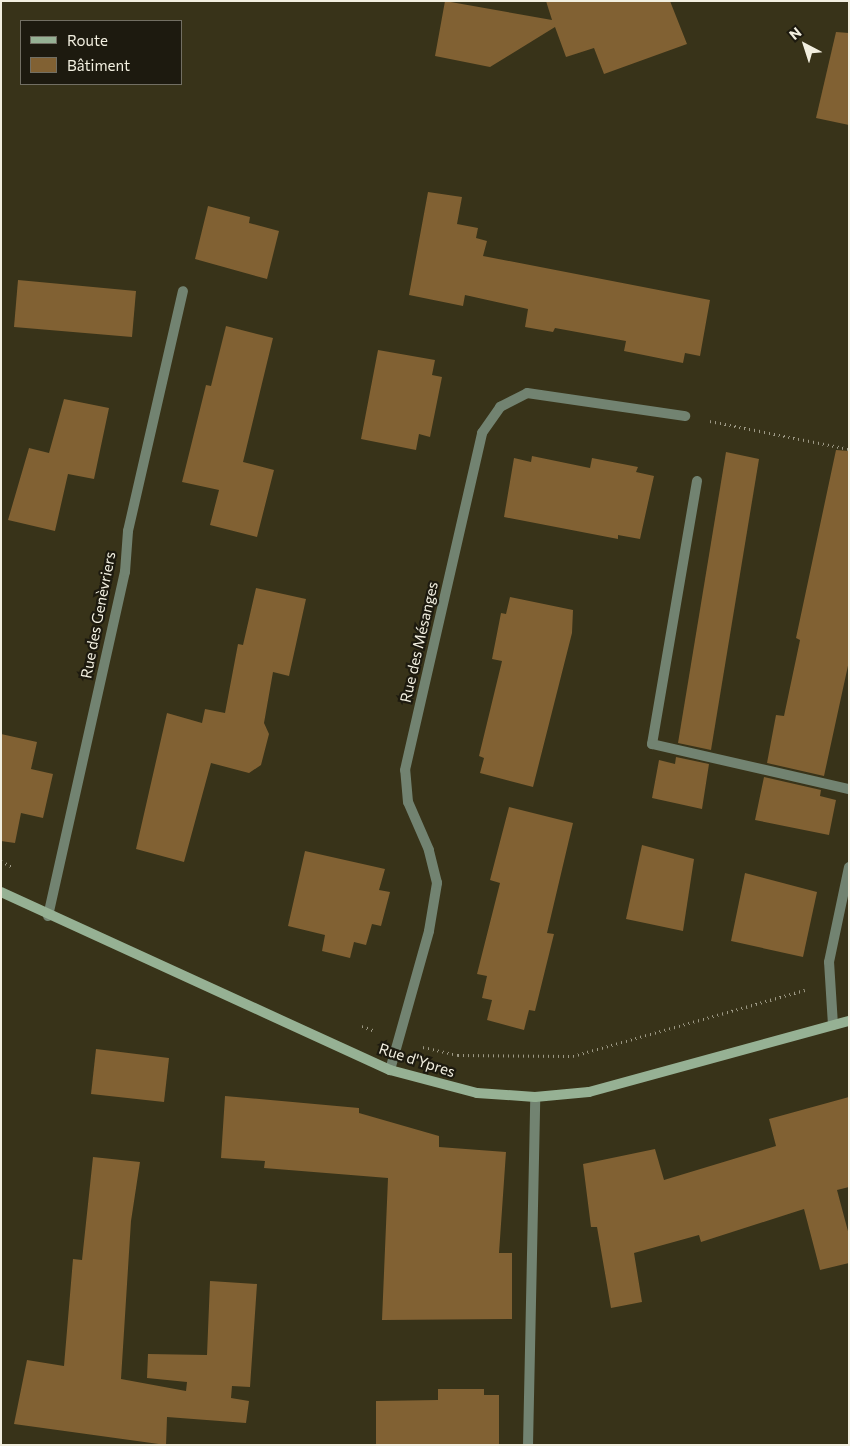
<!DOCTYPE html>
<html>
<head>
<meta charset="utf-8">
<style>
  body { margin:0 }
  #map { position:relative; width:850px; height:1446px; overflow:hidden; background:#383319; font-family:Commissioner,sans-serif }
  div>[style] { position:absolute }
  .building>* { inset:0; background:#816133 }
  .path>* { height:3px; margin-top:-1.5px; transform-origin:0; background:repeating-linear-gradient(90deg,#9c9884 0 1px,transparent 0 5px) }
  .service>* { height:10px; margin:-5px; padding:0 5px; transform-origin:5px; border-radius:5px; background:#728371 }
  .minor>* { height:10px; margin:-5px; padding:0 5px; transform-origin:5px; border-radius:5px; background:#728371 }
  .secondary>* { height:10px; margin:-5px; padding:0 5px; transform-origin:5px; border-radius:5px; background:#96b194 }
  span { translate:-50% -50%; white-space:nowrap; text-align:center; line-height:1.15; -webkit-text-stroke:4.5px #1d1a0f; paint-order:stroke }
  .street-label { font-size:15px; color:#f2efe0 }
  .frame { position:absolute; inset:0; border:2px solid #f2efe0; pointer-events:none }
  .legend { position:absolute; left:20px; top:20px; width:162px; height:65px; box-sizing:border-box; background:#1d1a0f; border:1px solid #726f63; margin:0; padding:6px 9px; list-style:none; font-size:15px; color:#f2efe0 }
  .legend li { display:flex; align-items:center; gap:10px; height:25px }
  .legend b { width:25px; border:1px solid #726f63 }
  .north { position:absolute; left:780px; top:20px; width:50px; height:50px; -webkit-text-stroke:4px #1d1a0f; paint-order:stroke; rotate:320deg; font-size:14px; font-weight:700; line-height:20px; text-align:center; color:#f2efe0 }
  .north::after { content:''; display:block; margin:auto; width:18px; height:22px; background:#f2efe0; clip-path:polygon(50% 0,100% 100%,50% 72%,0 100%) }
</style>
</head>
<body>
<div id="map">
  <div class="building">
    <div style="clip-path:polygon(445px 1px,552px 20px,546px 1px,670px 1px,687px 44px,604px 74px,594px 48px,566px 57px,555px 27px,490px 67px,435px 56px)"></div>
    <div style="clip-path:polygon(836px 32px,849px 33px,849px 125px,816px 118px)"></div>
    <div style="clip-path:polygon(428px 192px,462px 197px,457px 224px,478px 228px,476px 238px,487px 241px,483px 256px,710px 300px,700px 356px,685px 353px,683px 363px,624px 351px,626px 341px,555px 328px,553px 332px,525px 327px,528px 309px,465px 295px,463px 306px,409px 295px)"></div>
    <div style="clip-path:polygon(208px 206px,250px 217px,249px 223px,279px 231px,267px 279px,195px 259px)"></div>
    <div style="clip-path:polygon(18px 280px,136px 291px,132px 337px,14px 327px)"></div>
    <div style="clip-path:polygon(226px 326px,273px 338px,243px 462px,274px 470px,257px 537px,210px 525px,219px 490px,182px 482px,206px 385px,211px 386px)"></div>
    <div style="clip-path:polygon(378px 350px,435px 360px,432px 375px,442px 377px,430px 437px,419px 434px,416px 450px,361px 439px)"></div>
    <div style="clip-path:polygon(64px 399px,109px 408px,94px 479px,68px 474px,55px 531px,8px 520px,29px 448px,49px 453px)"></div>
    <div style="clip-path:polygon(836px 450px,849px 451px,849px 661px,824px 776px,767px 763px,776px 715px,784px 716px,800px 640px,796px 638px)"></div>
    <div style="clip-path:polygon(726px 452px,759px 459px,711px 750px,678px 743px)"></div>
    <div style="clip-path:polygon(532px 456px,590px 468px,592px 458px,638px 467px,636px 472px,654px 476px,640px 539px,618px 535px,618px 539px,504px 517px,514px 458px,531px 462px)"></div>
    <div style="clip-path:polygon(256px 588px,306px 599px,289px 676px,273px 672px,264px 723px,269px 734px,261px 765px,249px 773px,211px 763px,184px 862px,136px 849px,167px 713px,202px 723px,205px 709px,225px 713px,238px 644px,243px 645px)"></div>
    <div style="clip-path:polygon(510px 597px,573px 610px,572px 633px,533px 787px,480px 773px,484px 758px,479px 756px,502px 661px,492px 659px,501px 613px,506px 614px)"></div>
    <div style="clip-path:polygon(1px 734px,37px 742px,31px 769px,53px 774px,43px 818px,21px 813px,15px 843px,1px 841px)"></div>
    <div style="clip-path:polygon(676px 757px,709px 764px,702px 809px,652px 798px,659px 760px,675px 764px)"></div>
    <div style="clip-path:polygon(764px 777px,821px 790px,820px 796px,836px 800px,829px 835px,755px 820px)"></div>
    <div style="clip-path:polygon(509px 807px,573px 823px,547px 933px,554px 934px,535px 1011px,529px 1010px,524px 1030px,487px 1020px,492px 1000px,482px 998px,487px 976px,477px 974px,500px 883px,490px 880px)"></div>
    <div style="clip-path:polygon(642px 845px,694px 859px,683px 931px,626px 919px)"></div>
    <div style="clip-path:polygon(305px 851px,385px 869px,379px 890px,390px 892px,381px 926px,372px 924px,366px 945px,354px 942px,350px 958px,322px 951px,325px 935px,288px 926px)"></div>
    <div style="clip-path:polygon(745px 873px,817px 892px,803px 957px,731px 941px)"></div>
    <div style="clip-path:polygon(96px 1049px,169px 1058px,164px 1102px,91px 1094px)"></div>
    <div style="clip-path:polygon(225px 1096px,359px 1108px,359px 1113px,439px 1136px,439px 1147px,506px 1152px,499px 1253px,512px 1253px,512px 1319px,382px 1320px,388px 1178px,264px 1168px,265px 1161px,221px 1158px)"></div>
    <div style="clip-path:polygon(849px 1097px,849px 1187px,837px 1190px,849px 1235px,849px 1263px,820px 1270px,804px 1209px,701px 1242px,699px 1235px,634px 1253px,642px 1302px,611px 1308px,597px 1227px,591px 1227px,583px 1164px,655px 1149px,664px 1180px,776px 1146px,769px 1119px)"></div>
    <div style="clip-path:polygon(93px 1157px,140px 1162px,131px 1221px,121px 1379px,186px 1391px,187px 1382px,147px 1378px,148px 1354px,207px 1355px,210px 1281px,257px 1284px,250px 1387px,232px 1386px,231px 1398px,249px 1401px,246px 1423px,167px 1417px,166px 1445px,14px 1424px,27px 1360px,64px 1366px,73px 1259px,82px 1260px)"></div>
    <div style="clip-path:polygon(438px 1389px,484px 1389px,484px 1395px,499px 1395px,499px 1445px,376px 1445px,376px 1401px,438px 1400px)"></div>
  </div>
  <div class="path">
    <div style="left:710px;top:421px;width:142px;rotate:11.4deg"></div>
    <div style="left:1px;top:861px;width:13px;rotate:27deg"></div>
    <div style="left:362px;top:1026px;width:14px;rotate:21deg"></div>
    <div style="left:423px;top:1047px;width:36px;rotate:13deg"></div>
    <div style="left:458px;top:1055px;width:115px;rotate:0.5deg"></div>
    <div style="left:573px;top:1056px;width:241px;rotate:-15.9deg"></div>
  </div>
  <div class="service">
    <div style="left:697px;top:481px;width:267px;rotate:99.7deg"></div>
    <div style="left:652px;top:744px;width:202px;rotate:12.9deg"></div>
    <div style="left:528px;top:1445px;width:348px;rotate:-88.8deg"></div>
  </div>
  <div class="minor">
    <div style="left:48px;top:916px;width:353px;rotate:-77.4deg"></div>
    <div style="left:125px;top:572px;width:41px;rotate:-85.8deg"></div>
    <div style="left:128px;top:531px;width:246px;rotate:-77.1deg"></div>
    <div style="left:833px;top:1025px;width:63px;rotate:-93.6deg"></div>
    <div style="left:829px;top:962px;width:97px;rotate:-78.1deg"></div>
    <div style="left:390px;top:1070px;width:144px;rotate:-74.3deg"></div>
    <div style="left:429px;top:931px;width:49px;rotate:-80.5deg"></div>
    <div style="left:437px;top:883px;width:34px;rotate:-104deg"></div>
    <div style="left:429px;top:850px;width:52px;rotate:-113.6deg"></div>
    <div style="left:408px;top:802px;width:32px;rotate:-95deg"></div>
    <div style="left:405px;top:770px;width:346px;rotate:-77.1deg"></div>
    <div style="left:482px;top:433px;width:32px;rotate:-55deg"></div>
    <div style="left:500px;top:407px;width:30px;rotate:-27deg"></div>
    <div style="left:527px;top:393px;width:160px;rotate:8.3deg"></div>
  </div>
  <div class="secondary">
    <div style="left:1px;top:892px;width:428px;rotate:24.6deg"></div>
    <div style="left:390px;top:1070px;width:90px;rotate:14.8deg"></div>
    <div style="left:477px;top:1093px;width:58px;rotate:3.9deg"></div>
    <div style="left:535px;top:1097px;width:54px;rotate:-5.3deg"></div>
    <div style="left:589px;top:1092px;width:270px;rotate:-15.3deg"></div>
  </div>
  <div class="street-label">
    <span style="left:98px;top:615px;rotate:-79deg">Rue des Genèvriers</span>
    <span style="left:419px;top:642px;rotate:-77deg">Rue des Mésanges</span>
    <span style="left:417px;top:1060px;rotate:18deg">Rue d'Ypres</span>
  </div>
  <div class="frame"></div>
  <ul class="legend">
  <li><b style="height:6px;background:#96b194"></b>Route</li>
  <li><b style="height:14px;background:#816133"></b>Bâtiment</li>
  </ul>
  <div class="north">N</div>
</div>
</body>
</html>
